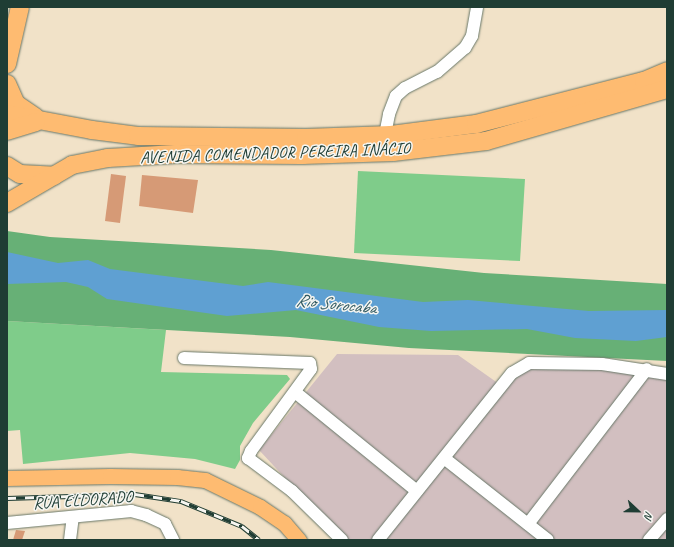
<!DOCTYPE html>
<html>
<head>
<meta charset="utf-8">
<style>
  body { margin:0 }
  #map { position:relative; width:674px; height:547px; overflow:hidden; background:#f1e2c8; font-family:Caveat,sans-serif }
  div>[style] { position:absolute }
  .industrial>* { inset:0; background:#d2bfc0 }
  .green>* { inset:0; background:#7fcc8a }
  .forest>* { inset:0; background:#67b076 }
  .water>* { inset:0; background:#5fa0d2 }
  .building>* { inset:0; background:#d69a76 }
  .roads { filter:drop-shadow(0 0 1px #687768) drop-shadow(0 0 1px #687768) }
  .minor>* { height:12px; margin:-6px; padding:0 6px; transform-origin:6px; border-radius:6px; background:#fff }
  .major>* { height:15px; margin:-7.5px; padding:0 7.5px; transform-origin:7.5px; border-radius:7.5px; background:#febb71 }
  .highway>* { height:18px; margin:-9px; padding:0 9px; transform-origin:9px; border-radius:9px; background:#febb71 }
  .rail>* { height:4.5px; margin-top:-2.25px; transform-origin:0; background:repeating-linear-gradient(90deg,#f6f6f2 0 9px,#1f3d34 0 18px); box-sizing:border-box; border-block:1px solid #1f3d34 }
  span { translate:-50% -50%; white-space:nowrap; text-align:center; line-height:1.15; -webkit-text-stroke:3px #f6f6f2; paint-order:stroke }
  .street-label { font-size:17px; color:#1f3d34 }
  .water-label { font-size:18px; color:#325b63; font-style:italic }
  .frame { position:absolute; inset:0; border:8px solid #1f3d34; pointer-events:none }
  .north { position:absolute; left:618px; top:491px; width:40px; height:40px; -webkit-text-stroke:3px #f6f6f2; paint-order:stroke; rotate:112deg; font-size:11px; font-weight:700; line-height:16px; text-align:center; color:#1f3d34 }
  .north::after { content:''; display:block; margin:auto; width:14px; height:18px; background:#1f3d34; clip-path:polygon(50% 0,100% 100%,50% 72%,0 100%) }
</style>
</head>
<body>
<div id="map">
  <div class="industrial">
    <div style="clip-path:polygon(337px 354px,458px 355px,502px 386px,529px 363px,667px 376px,667px 540px,343px 540px,259px 450px)"></div>
  </div>
  <div class="green">
    <div style="clip-path:polygon(358px 171px,525px 179px,520px 261px,354px 253px)"></div>
    <div style="clip-path:polygon(7px 321px,166px 330px,161px 372px,287px 375px,290px 379px,253px 423px,240px 446px,240px 460px,235px 469px,195px 459px,130px 453px,23px 464px,20px 430px,7px 431px)"></div>
  </div>
  <div class="forest">
    <div style="clip-path:polygon(7px 231px,50px 237px,271px 250px,484px 273px,667px 284px,667px 361px,409px 348px,290px 337px,7px 321px)"></div>
  </div>
  <div class="water">
    <div style="clip-path:polygon(7px 252px,58px 263px,88px 260px,110px 269px,243px 286px,268px 282px,423px 302px,468px 300px,589px 311px,667px 310px,667px 337px,636px 341px,575px 338px,527px 329px,431px 331px,379px 327px,296px 310px,227px 316px,107px 299px,88px 287px,66px 282px,7px 284px)"></div>
  </div>
  <div class="building">
    <div style="clip-path:polygon(111px 174px,126px 176px,120px 223px,105px 221px)"></div>
    <div style="clip-path:polygon(142px 175px,198px 180px,193px 213px,139px 206px)"></div>
    <div style="clip-path:polygon(16px 530px,25px 531px,22px 540px,13px 540px)"></div>
  </div>
  <div class="roads">
    <div class="minor">
      <div style="left:385px;top:135px;width:21px;rotate:-79deg"></div>
      <div style="left:389px;top:114px;width:19px;rotate:-69deg"></div>
      <div style="left:396px;top:96px;width:12px;rotate:-42deg"></div>
      <div style="left:405px;top:88px;width:36px;rotate:-27deg"></div>
      <div style="left:437px;top:72px;width:37px;rotate:-41deg"></div>
      <div style="left:465px;top:48px;width:14px;rotate:-60deg"></div>
      <div style="left:472px;top:36px;width:29px;rotate:-80deg"></div>
      <div style="left:184px;top:358px;width:126px;rotate:2.3deg"></div>
      <div style="left:310px;top:363px;width:6px;rotate:81deg"></div>
      <div style="left:311px;top:369px;width:102px;rotate:126.2deg"></div>
      <div style="left:251px;top:451px;width:8px;rotate:113deg"></div>
      <div style="left:248px;top:458px;width:55px;rotate:36.9deg"></div>
      <div style="left:292px;top:491px;width:70px;rotate:44.4deg"></div>
      <div style="left:295px;top:392px;width:157px;rotate:39.1deg"></div>
      <div style="left:444px;top:458px;width:132px;rotate:38.3deg"></div>
      <div style="left:7px;top:523px;width:125px;rotate:-5.5deg"></div>
      <div style="left:131px;top:511px;width:16px;rotate:15deg"></div>
      <div style="left:146px;top:515px;width:21px;rotate:25deg"></div>
      <div style="left:165px;top:524px;width:18px;rotate:63deg"></div>
      <div style="left:528px;top:524px;width:195px;rotate:-52.5deg"></div>
      <div style="left:70px;top:540px;width:23px;rotate:-83deg"></div>
      <div style="left:378px;top:540px;width:214px;rotate:-51.3deg"></div>
      <div style="left:512px;top:373px;width:20px;rotate:-30deg"></div>
      <div style="left:529px;top:363px;width:73px;rotate:0.8deg"></div>
      <div style="left:602px;top:364px;width:66px;rotate:8.7deg"></div>
      <div style="left:649px;top:540px;width:28px;rotate:-49deg"></div>
    </div>
    <div class="major">
      <div style="left:7px;top:478px;width:103px;rotate:-1.1deg"></div>
      <div style="left:110px;top:476px;width:67px;rotate:0.9deg"></div>
      <div style="left:177px;top:477px;width:28px;rotate:6deg"></div>
      <div style="left:205px;top:480px;width:61px;rotate:26.1deg"></div>
      <div style="left:260px;top:507px;width:29px;rotate:34deg"></div>
      <div style="left:284px;top:523px;width:23px;rotate:49deg"></div>
    </div>
    <div class="highway">
      <div style="left:7px;top:64px;width:58px;rotate:-77.2deg"></div>
      <div style="left:7px;top:84px;width:22px;rotate:66deg"></div>
      <div style="left:16px;top:104px;width:23px;rotate:34deg"></div>
      <div style="left:7px;top:114px;width:86px;rotate:10.7deg"></div>
      <div style="left:92px;top:130px;width:46px;rotate:7.4deg"></div>
      <div style="left:138px;top:136px;width:168px;rotate:0.7deg"></div>
      <div style="left:306px;top:138px;width:85px;rotate:-2deg"></div>
      <div style="left:391px;top:135px;width:86px;rotate:-7.4deg"></div>
      <div style="left:476px;top:124px;width:173px;rotate:-14.4deg"></div>
      <div style="left:644px;top:81px;width:25px;rotate:-23deg"></div>
      <div style="left:7px;top:131px;width:30px;rotate:-17deg"></div>
      <div style="left:7px;top:166px;width:15px;rotate:32deg"></div>
      <div style="left:20px;top:174px;width:34px;rotate:3deg"></div>
      <div style="left:7px;top:203px;width:75px;rotate:-30.3deg"></div>
      <div style="left:72px;top:165px;width:37px;rotate:-11deg"></div>
      <div style="left:108px;top:158px;width:68px;rotate:-3.4deg"></div>
      <div style="left:176px;top:154px;width:126px;rotate:0.5deg"></div>
      <div style="left:302px;top:155px;width:91px;rotate:-1.9deg"></div>
      <div style="left:393px;top:152px;width:94px;rotate:-6.7deg"></div>
      <div style="left:486px;top:141px;width:188px;rotate:-16deg"></div>
    </div>
  </div>
  <div class="rail">
    <div style="left:7px;top:498px;width:128px;rotate:-1.8deg"></div>
    <div style="left:135px;top:494px;width:47px;rotate:8.7deg"></div>
    <div style="left:181px;top:501px;width:66px;rotate:22.3deg"></div>
    <div style="left:242px;top:526px;width:22px;rotate:39deg"></div>
  </div>
  <div class="street-label">
    <span style="left:275px;top:153px;rotate:-2deg">AVENIDA COMENDADOR PEREIRA INÁCIO</span>
    <span style="left:83px;top:500px;rotate:-4deg">RUA ELDORADO</span>
  </div>
  <div class="water-label">
    <span style="left:336px;top:304px;rotate:6deg">Rio Sorocaba</span>
  </div>
  <div class="frame"></div>
  <div class="north">N</div>
</div>
</body>
</html>
